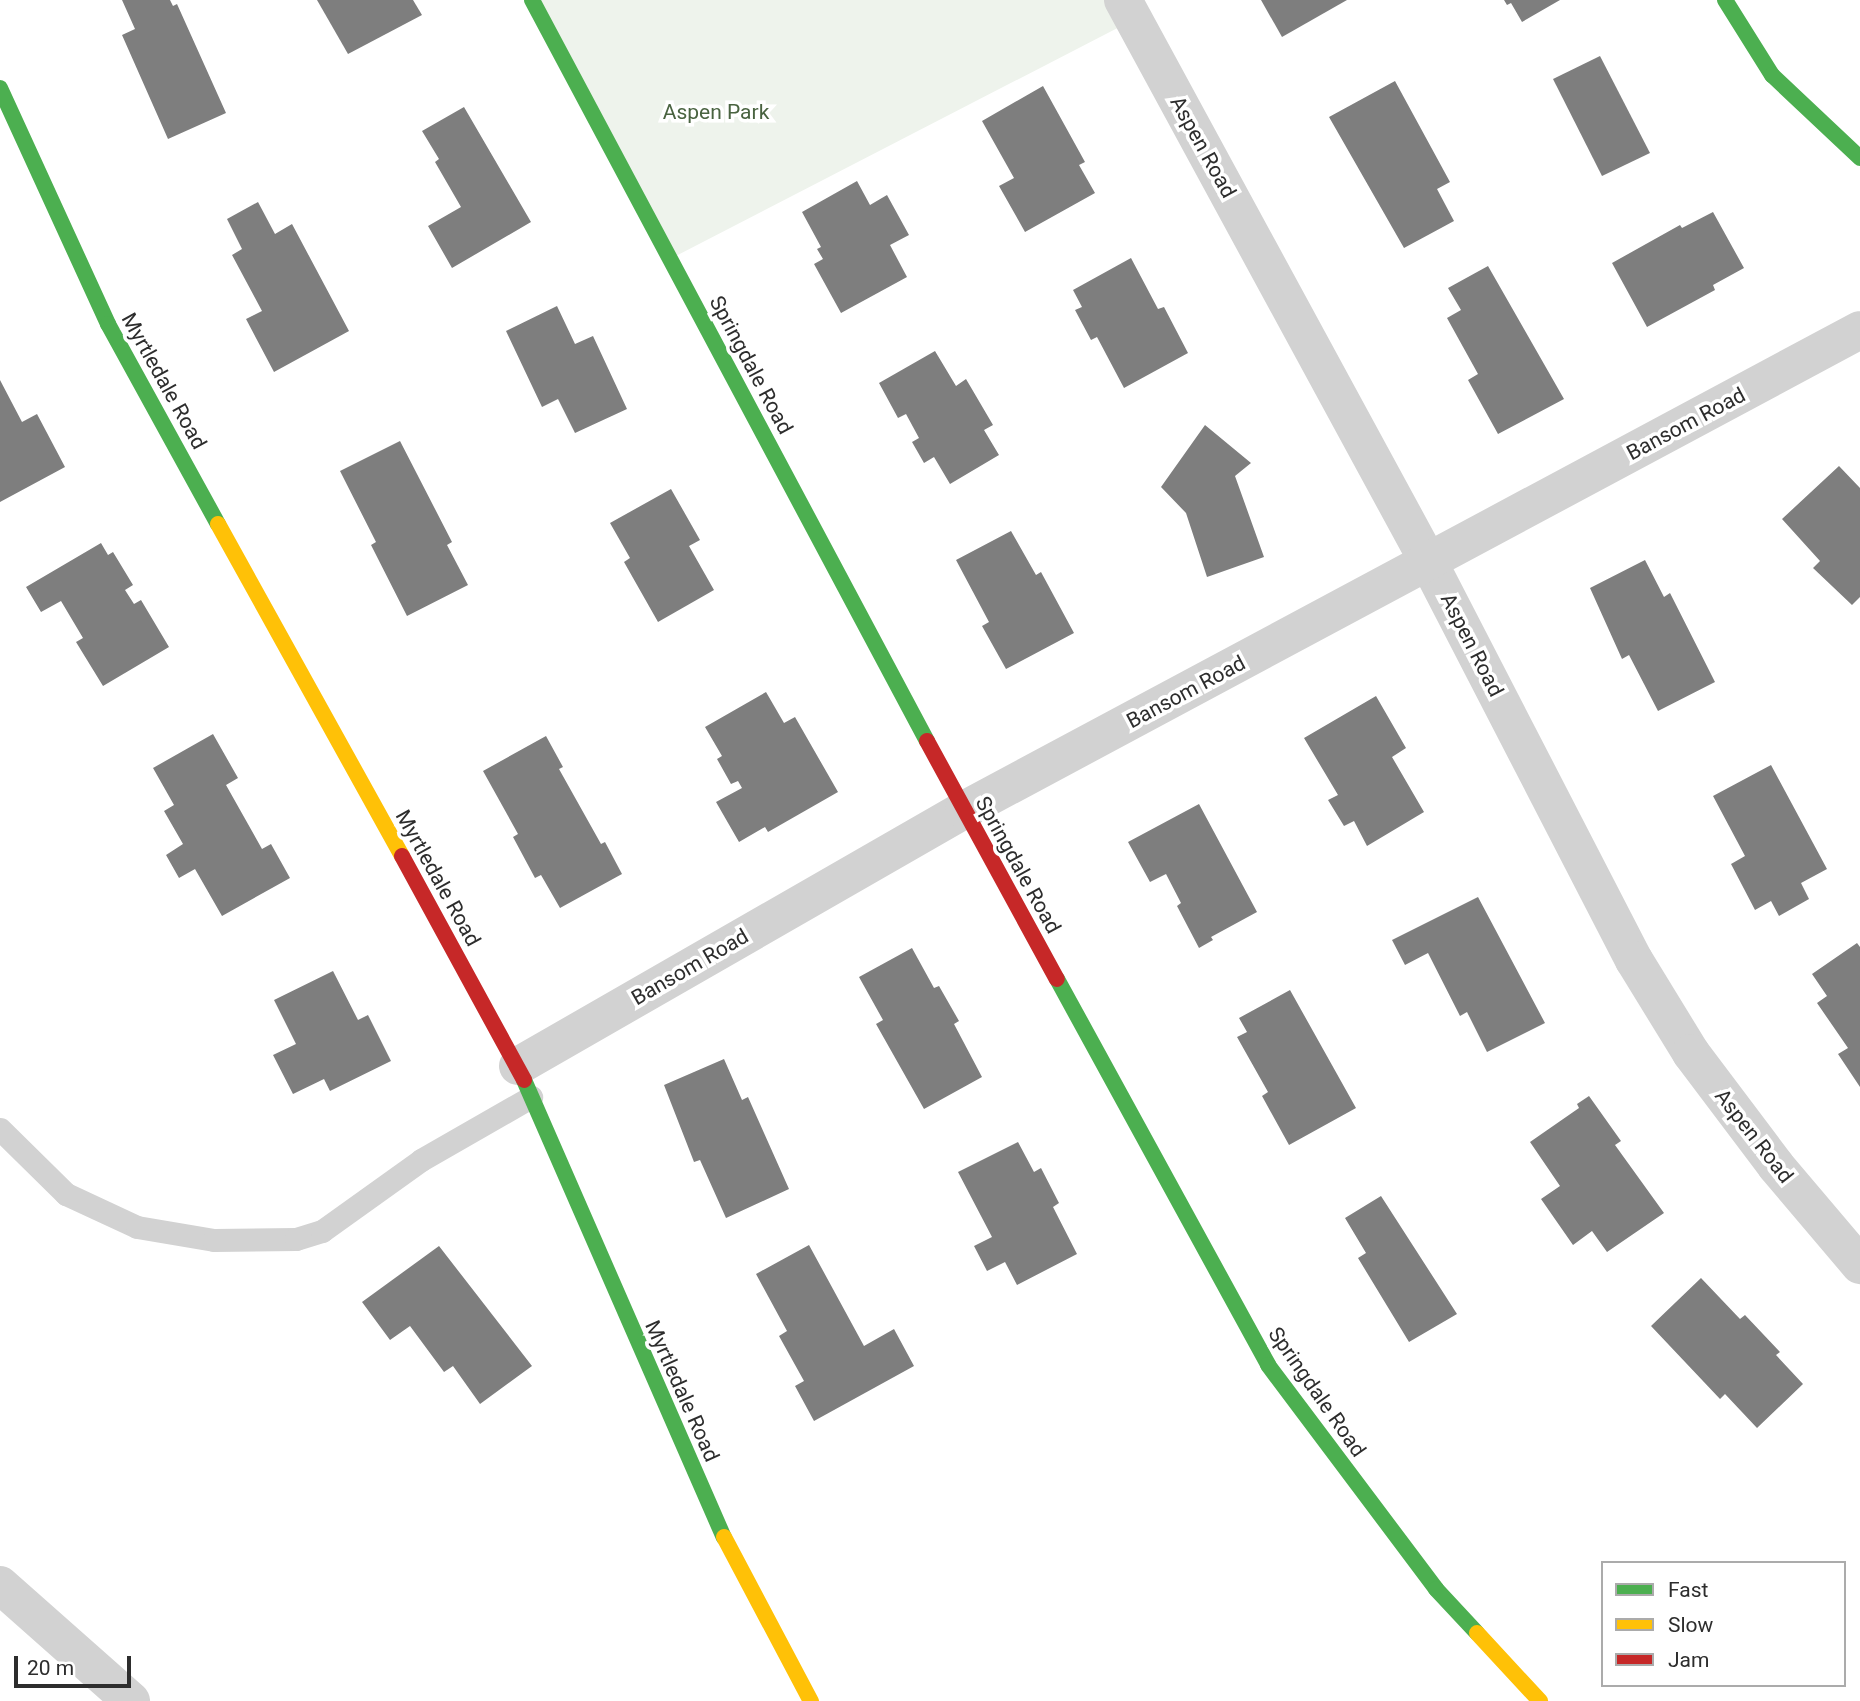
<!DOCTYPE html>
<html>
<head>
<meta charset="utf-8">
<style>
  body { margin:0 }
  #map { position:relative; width:1860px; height:1701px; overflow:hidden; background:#fff; font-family:Roboto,sans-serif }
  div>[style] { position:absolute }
  .green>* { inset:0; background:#eef3ec }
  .building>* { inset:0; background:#7e7e7e }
  .lane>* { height:23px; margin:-11.5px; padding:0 11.5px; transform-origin:11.5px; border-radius:11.5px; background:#d2d2d2 }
  .street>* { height:38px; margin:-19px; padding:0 19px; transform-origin:19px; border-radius:19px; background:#d2d2d2 }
  .fast>* { height:16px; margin:-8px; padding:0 8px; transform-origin:8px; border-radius:8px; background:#4caf50 }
  .slow>* { height:16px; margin:-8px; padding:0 8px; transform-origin:8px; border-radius:8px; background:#ffc107 }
  .jam>* { height:16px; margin:-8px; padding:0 8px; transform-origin:8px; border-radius:8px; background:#c62828 }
  span { translate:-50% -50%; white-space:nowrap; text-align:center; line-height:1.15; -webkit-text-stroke:7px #fff; paint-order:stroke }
  .park-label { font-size:21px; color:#496340 }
  .street-label { font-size:21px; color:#2d2d2d }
  .legend { position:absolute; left:1601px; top:1561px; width:245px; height:126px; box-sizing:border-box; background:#fff; border:2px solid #ababab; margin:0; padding:9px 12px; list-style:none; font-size:21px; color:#2d2d2d }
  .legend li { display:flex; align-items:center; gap:14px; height:35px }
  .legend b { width:35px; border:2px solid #ababab }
  .scale { position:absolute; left:14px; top:1656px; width:117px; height:32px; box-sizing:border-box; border:4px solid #2d2d2d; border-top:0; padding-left:9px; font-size:21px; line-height:24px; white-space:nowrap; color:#2d2d2d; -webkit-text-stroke:5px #fff; paint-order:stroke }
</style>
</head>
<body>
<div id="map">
  <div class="green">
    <div style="clip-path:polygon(524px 0,1124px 0,1133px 20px,670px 259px)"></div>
  </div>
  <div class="building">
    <div style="clip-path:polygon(122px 0,170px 0,173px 6px,177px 4px,226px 113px,168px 139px,122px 35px,135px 29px)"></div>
    <div style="clip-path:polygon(317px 0,413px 0,422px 15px,348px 54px)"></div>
    <div style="clip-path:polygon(1261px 0,1347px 0,1282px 37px)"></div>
    <div style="clip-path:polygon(1504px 0,1560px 0,1522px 22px,1511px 3px,1507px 5px)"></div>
    <div style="clip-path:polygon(1600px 56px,1650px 153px,1602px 176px,1553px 79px)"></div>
    <div style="clip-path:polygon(1395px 81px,1450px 182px,1437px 189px,1454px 221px,1404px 248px,1329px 117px)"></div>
    <div style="clip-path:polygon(1043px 86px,1085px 162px,1079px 165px,1095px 193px,1025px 232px,999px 186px,1014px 178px,982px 121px)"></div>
    <div style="clip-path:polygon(464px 107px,531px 222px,452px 268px,428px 226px,461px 207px,435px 162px,439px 159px,422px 131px)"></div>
    <div style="clip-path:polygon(857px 181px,870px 205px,887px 195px,909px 235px,890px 245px,907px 277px,841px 313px,814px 264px,823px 259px,817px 249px,821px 247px,802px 212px)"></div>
    <div style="clip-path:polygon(258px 202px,275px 234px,292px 224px,349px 331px,274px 372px,246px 319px,262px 311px,232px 255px,242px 249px,227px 219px)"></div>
    <div style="clip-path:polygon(1713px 212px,1744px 268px,1713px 285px,1715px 290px,1647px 327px,1612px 263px,1680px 225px,1682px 228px)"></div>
    <div style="clip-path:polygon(1131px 258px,1158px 309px,1164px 307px,1188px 353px,1124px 388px,1097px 337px,1091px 340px,1075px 310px,1082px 307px,1073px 290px)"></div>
    <div style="clip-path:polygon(1488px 266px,1564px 399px,1498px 434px,1468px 380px,1478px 374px,1447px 318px,1461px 310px,1448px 288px)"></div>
    <div style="clip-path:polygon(557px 306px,575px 344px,593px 336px,627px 409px,575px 433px,558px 399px,542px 407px,506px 331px)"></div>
    <div style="clip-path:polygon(935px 351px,956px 386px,966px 379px,993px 425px,984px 430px,999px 455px,950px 484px,934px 457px,924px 463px,912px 442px,919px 438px,906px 414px,898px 418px,879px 383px)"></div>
    <div style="clip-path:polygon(0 380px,22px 422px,37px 414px,65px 467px,0 502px)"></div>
    <div style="clip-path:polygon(1205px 425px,1251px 463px,1235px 476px,1264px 557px,1207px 577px,1186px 513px,1161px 487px)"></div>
    <div style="clip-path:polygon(400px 441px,452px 542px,447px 545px,468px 585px,407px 616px,371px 545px,376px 542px,340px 471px)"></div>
    <div style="clip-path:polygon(1839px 466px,1860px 488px,1860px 597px,1852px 605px,1813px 568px,1820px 561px,1782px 519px)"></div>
    <div style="clip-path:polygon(671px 489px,700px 540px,689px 546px,714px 590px,658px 622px,624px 562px,630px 558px,610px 523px)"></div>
    <div style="clip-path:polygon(1011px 531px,1036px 575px,1041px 572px,1074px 633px,1006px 669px,982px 626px,989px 622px,956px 560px)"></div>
    <div style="clip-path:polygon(101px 543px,108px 555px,113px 552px,133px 585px,125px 590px,134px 604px,141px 600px,169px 647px,103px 686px,76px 642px,83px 638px,61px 601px,41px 612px,26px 587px)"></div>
    <div style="clip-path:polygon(1645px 560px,1664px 597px,1670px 593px,1715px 682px,1658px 711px,1629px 655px,1622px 659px,1590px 588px)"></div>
    <div style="clip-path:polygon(766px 692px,784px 723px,795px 717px,838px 792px,768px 832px,765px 827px,739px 842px,716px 802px,742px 788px,738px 781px,731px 784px,717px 759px,722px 756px,705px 727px)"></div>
    <div style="clip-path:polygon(1376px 696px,1406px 748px,1392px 757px,1424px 812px,1367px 846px,1354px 821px,1344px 826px,1328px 800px,1338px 795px,1304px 738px)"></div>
    <div style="clip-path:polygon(213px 734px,238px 778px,226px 785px,262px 849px,271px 844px,290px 878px,222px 916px,195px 869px,179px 878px,166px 855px,183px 844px,164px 811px,174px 805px,153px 768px)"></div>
    <div style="clip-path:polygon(546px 736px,563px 767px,559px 769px,601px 844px,605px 842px,622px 874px,560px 908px,541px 875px,535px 878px,513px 837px,518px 834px,483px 771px)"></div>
    <div style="clip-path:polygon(1771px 765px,1827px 869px,1801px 883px,1809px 899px,1779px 916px,1771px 901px,1755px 910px,1731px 864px,1745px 856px,1713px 796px)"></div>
    <div style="clip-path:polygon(1199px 804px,1257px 912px,1211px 937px,1213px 940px,1199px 948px,1177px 906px,1181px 903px,1166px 874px,1150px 882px,1128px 842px)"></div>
    <div style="clip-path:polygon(1478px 897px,1545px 1023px,1487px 1052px,1467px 1012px,1460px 1016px,1428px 953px,1405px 965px,1392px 940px)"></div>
    <div style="clip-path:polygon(1857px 943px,1860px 947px,1860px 1087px,1838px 1054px,1848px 1048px,1817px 1003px,1827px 996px,1812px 974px)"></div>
    <div style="clip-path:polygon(912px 948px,934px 988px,939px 986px,959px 1021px,954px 1024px,982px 1077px,924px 1109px,876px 1024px,883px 1020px,859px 977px)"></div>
    <div style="clip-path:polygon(333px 971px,358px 1020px,368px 1015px,391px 1061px,330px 1091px,324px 1079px,293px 1094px,273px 1055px,296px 1044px,274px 1000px)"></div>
    <div style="clip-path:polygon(1290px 990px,1356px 1108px,1289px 1145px,1262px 1096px,1268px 1092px,1237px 1037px,1247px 1032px,1239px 1018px)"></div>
    <div style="clip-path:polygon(724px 1059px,742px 1100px,748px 1097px,789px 1189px,726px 1218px,700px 1160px,694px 1162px,664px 1085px)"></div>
    <div style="clip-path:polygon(1589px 1096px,1621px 1141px,1615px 1145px,1664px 1213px,1607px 1252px,1592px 1231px,1573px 1245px,1541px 1199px,1560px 1186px,1530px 1142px,1579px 1108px,1577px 1104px)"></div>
    <div style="clip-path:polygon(1018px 1142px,1034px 1172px,1041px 1168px,1059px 1203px,1053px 1207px,1077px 1254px,1017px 1285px,1005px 1262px,987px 1271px,974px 1246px,992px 1237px,958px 1172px)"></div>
    <div style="clip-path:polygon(1381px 1196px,1457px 1314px,1409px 1342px,1358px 1258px,1366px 1253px,1345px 1218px)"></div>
    <div style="clip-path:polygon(809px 1245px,864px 1346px,894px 1329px,914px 1366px,814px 1421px,795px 1386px,804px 1381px,779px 1336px,787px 1331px,756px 1274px)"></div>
    <div style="clip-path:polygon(439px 1246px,532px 1366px,480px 1404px,453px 1366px,444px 1372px,410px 1326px,390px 1340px,362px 1302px)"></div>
    <div style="clip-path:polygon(1701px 1278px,1740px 1319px,1745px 1315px,1780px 1352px,1776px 1355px,1803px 1384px,1757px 1428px,1725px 1394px,1720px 1399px,1651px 1326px)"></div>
  </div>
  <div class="lane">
    <div style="left:0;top:1129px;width:93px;rotate:44.6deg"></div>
    <div style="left:66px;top:1194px;width:78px;rotate:24.9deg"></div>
    <div style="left:137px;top:1227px;width:78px;rotate:9.6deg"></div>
    <div style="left:214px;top:1240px;width:82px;rotate:-0.7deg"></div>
    <div style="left:296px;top:1239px;width:27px;rotate:-17deg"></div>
    <div style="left:322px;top:1231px;width:122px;rotate:-35.6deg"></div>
    <div style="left:421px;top:1160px;width:127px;rotate:-29.8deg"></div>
  </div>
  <div class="street">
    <div style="left:1123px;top:0;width:641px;rotate:61.48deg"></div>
    <div style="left:1429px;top:563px;width:447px;rotate:62.7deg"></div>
    <div style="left:1634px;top:960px;width:109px;rotate:58.5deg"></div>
    <div style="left:1691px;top:1053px;width:141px;rotate:53deg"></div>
    <div style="left:1776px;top:1166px;width:130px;rotate:49.7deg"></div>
    <div style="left:518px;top:1066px;width:514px;rotate:-29.86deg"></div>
    <div style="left:964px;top:810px;width:1016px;rotate:-28.18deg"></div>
    <div style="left:0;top:1585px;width:175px;rotate:41.5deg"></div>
  </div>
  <div class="fast">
    <div style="left:532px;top:0;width:840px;rotate:61.94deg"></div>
    <div style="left:1725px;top:0;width:89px;rotate:57.9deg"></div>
    <div style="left:1772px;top:75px;width:121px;rotate:43.3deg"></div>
    <div style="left:0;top:88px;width:260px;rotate:65.4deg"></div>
    <div style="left:108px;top:324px;width:228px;rotate:61.2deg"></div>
    <div style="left:1057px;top:979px;width:440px;rotate:61.3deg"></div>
    <div style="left:1268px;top:1365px;width:280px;rotate:53.1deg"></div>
    <div style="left:1436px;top:1589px;width:60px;rotate:47deg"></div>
    <div style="left:524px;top:1080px;width:499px;rotate:66.4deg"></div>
  </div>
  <div class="slow">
    <div style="left:218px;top:524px;width:380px;rotate:61deg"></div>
    <div style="left:724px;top:1537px;width:186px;rotate:62.1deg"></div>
    <div style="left:1477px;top:1633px;width:93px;rotate:47.2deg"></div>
  </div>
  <div class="jam">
    <div style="left:927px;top:741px;width:271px;rotate:61.4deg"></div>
    <div style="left:402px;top:856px;width:255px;rotate:61.4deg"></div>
  </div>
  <div class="park-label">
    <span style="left:716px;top:112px">Aspen Park</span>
  </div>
  <div class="street-label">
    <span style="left:1203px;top:147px;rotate:61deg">Aspen Road</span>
    <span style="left:751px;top:365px;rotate:62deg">Springdale Road</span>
    <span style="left:164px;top:381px;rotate:61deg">Myrtledale Road</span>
    <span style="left:1686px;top:424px;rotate:-28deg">Bansom Road</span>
    <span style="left:1472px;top:645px;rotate:63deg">Aspen Road</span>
    <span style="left:1186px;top:692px;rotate:-28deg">Bansom Road</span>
    <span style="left:1018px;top:865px;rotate:61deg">Springdale Road</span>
    <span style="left:438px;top:878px;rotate:61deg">Myrtledale Road</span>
    <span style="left:690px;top:967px;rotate:-30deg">Bansom Road</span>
    <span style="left:1754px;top:1136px;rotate:52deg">Aspen Road</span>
    <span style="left:682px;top:1391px;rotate:66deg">Myrtledale Road</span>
    <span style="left:1317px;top:1392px;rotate:55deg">Springdale Road</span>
  </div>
  <ul class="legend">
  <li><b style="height:9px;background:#4caf50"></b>Fast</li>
  <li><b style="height:9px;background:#ffc107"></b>Slow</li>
  <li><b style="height:9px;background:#c62828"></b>Jam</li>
  </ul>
  <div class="scale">20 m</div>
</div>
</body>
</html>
